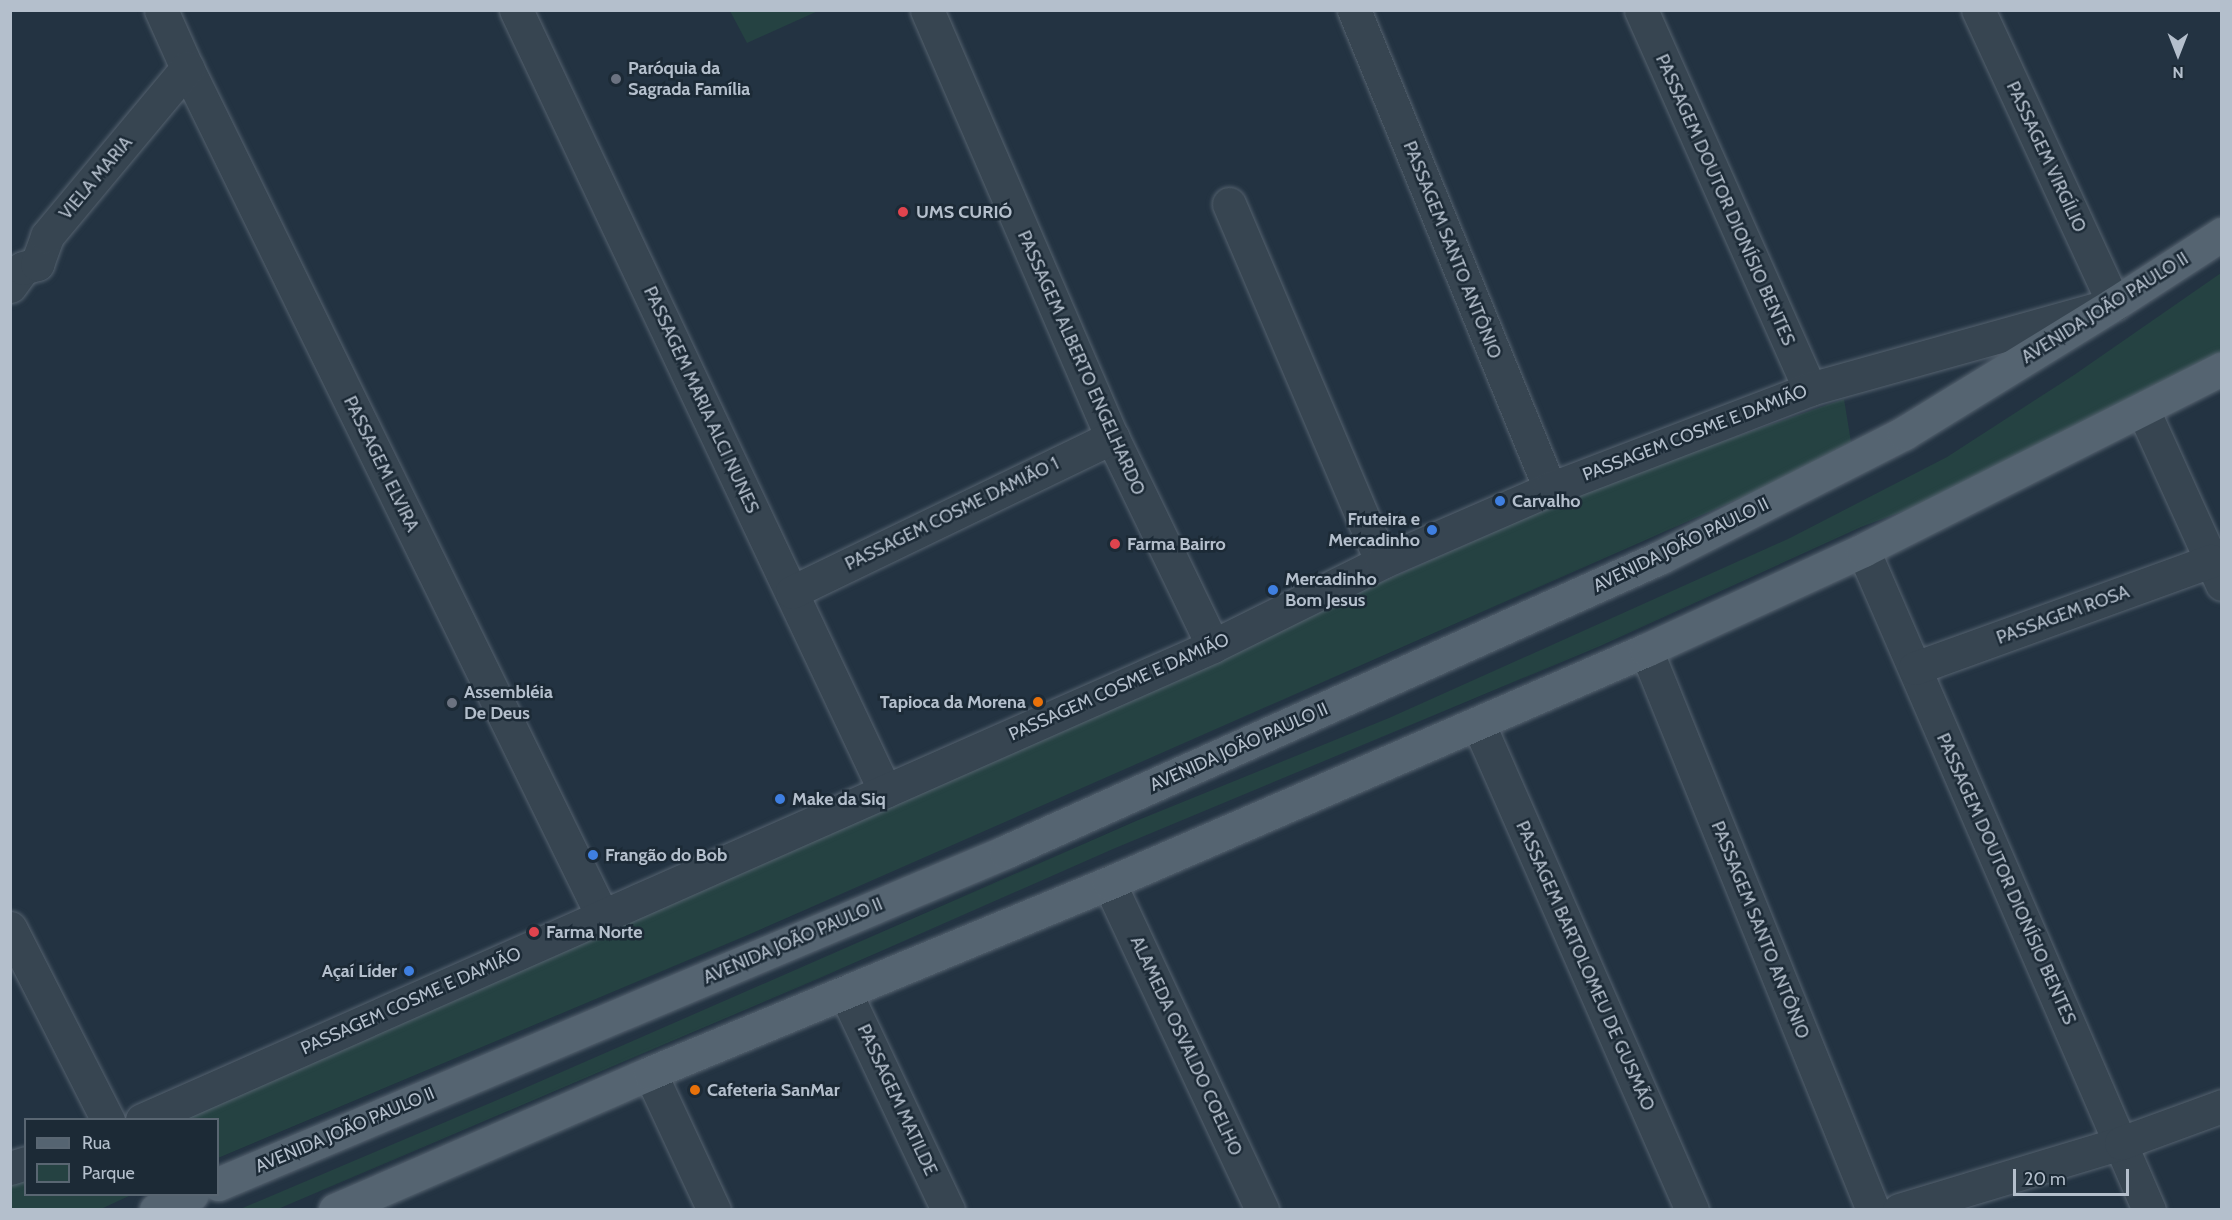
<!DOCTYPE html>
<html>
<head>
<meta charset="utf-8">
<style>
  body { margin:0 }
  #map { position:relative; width:2232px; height:1220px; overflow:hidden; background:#233342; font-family:Cabin,sans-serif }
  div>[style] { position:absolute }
  .green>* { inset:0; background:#254242 }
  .roads { filter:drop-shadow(0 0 2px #55626f) drop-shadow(0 0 2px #55626f) }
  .minor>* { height:33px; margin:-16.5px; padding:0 16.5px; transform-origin:16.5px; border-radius:16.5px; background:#374551 }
  .major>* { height:33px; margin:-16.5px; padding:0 16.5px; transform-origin:16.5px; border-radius:16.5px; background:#556471 }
  .dots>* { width:16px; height:16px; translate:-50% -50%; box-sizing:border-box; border:3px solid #1c2a36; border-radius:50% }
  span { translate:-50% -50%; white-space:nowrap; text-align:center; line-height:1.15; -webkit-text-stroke:5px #1c2a36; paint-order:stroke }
  .poi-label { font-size:18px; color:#b4bfcc; font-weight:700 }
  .left { translate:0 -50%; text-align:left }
  .right { translate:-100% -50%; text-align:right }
  .street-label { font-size:18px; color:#b4bfcc }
  .frame { position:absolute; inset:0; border:12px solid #b4bfcc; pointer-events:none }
  .legend { position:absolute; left:24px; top:1118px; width:195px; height:78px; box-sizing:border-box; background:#1c2a36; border:2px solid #596672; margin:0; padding:8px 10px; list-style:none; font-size:18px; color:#b4bfcc }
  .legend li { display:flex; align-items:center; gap:12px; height:30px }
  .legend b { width:30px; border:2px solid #596672 }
  .north { position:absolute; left:2148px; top:24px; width:60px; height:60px; -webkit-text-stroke:4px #1c2a36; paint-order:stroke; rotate:180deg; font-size:16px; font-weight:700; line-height:24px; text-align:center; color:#b4bfcc }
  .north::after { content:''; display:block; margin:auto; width:21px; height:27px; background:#b4bfcc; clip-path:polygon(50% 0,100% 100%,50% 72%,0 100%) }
  .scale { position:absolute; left:2013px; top:1169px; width:116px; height:27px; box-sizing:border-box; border:3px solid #b4bfcc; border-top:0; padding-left:8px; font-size:18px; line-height:21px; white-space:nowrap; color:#b4bfcc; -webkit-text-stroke:4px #1c2a36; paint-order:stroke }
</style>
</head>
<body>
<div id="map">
  <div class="green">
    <div style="clip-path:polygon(730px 11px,818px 11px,747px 43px)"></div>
    <div style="clip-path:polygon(2221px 273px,2221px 358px,1931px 501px,1861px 527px,1600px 646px,1113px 849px,822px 977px,278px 1209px,238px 1210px,509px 1095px,1136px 821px,1389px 718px,1790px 538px,1947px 457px,2074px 375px)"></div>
    <div style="clip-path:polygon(1844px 399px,1851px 442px,1759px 490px,748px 935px,218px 1158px,218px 1120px,174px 1120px,1606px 482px)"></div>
    <div style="clip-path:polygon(25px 1177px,26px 1194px,131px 1195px,101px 1209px,11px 1210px,11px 1182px)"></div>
  </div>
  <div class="roads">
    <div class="minor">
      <div style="left:161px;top:10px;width:64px;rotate:65.9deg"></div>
      <div style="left:187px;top:68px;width:945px;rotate:63.9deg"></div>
      <div style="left:516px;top:10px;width:864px;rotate:64.71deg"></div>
      <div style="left:927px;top:10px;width:465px;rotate:66.6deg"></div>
      <div style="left:1112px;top:437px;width:232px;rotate:64.2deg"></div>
      <div style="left:1354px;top:10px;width:518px;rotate:67.75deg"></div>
      <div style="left:1641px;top:10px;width:415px;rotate:66deg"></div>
      <div style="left:1229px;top:204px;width:389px;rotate:66.9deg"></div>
      <div style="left:10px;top:286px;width:22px;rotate:-54deg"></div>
      <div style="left:23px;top:268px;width:15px;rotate:-16deg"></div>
      <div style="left:37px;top:264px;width:30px;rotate:-70deg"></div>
      <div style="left:47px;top:236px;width:219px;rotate:-50.2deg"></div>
      <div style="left:2143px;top:410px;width:191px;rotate:65.6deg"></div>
      <div style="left:1863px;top:550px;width:719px;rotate:66.57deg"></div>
      <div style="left:792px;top:592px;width:356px;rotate:-25.8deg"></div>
      <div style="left:1646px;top:650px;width:604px;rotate:67.93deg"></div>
      <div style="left:1915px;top:668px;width:315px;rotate:-19.9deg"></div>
      <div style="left:1478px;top:723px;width:532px;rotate:66.28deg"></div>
      <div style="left:1109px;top:883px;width:361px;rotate:64.9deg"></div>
      <div style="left:10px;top:928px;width:216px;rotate:63deg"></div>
      <div style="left:845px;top:992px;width:241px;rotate:64.7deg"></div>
      <div style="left:650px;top:1073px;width:151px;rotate:65deg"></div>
      <div style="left:142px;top:1120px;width:1171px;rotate:-23.87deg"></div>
      <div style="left:1213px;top:646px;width:189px;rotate:-26.4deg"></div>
      <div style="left:1382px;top:562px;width:183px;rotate:-23.5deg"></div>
      <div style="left:1550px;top:489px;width:279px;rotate:-21deg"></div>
      <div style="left:1810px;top:389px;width:316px;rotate:-15.6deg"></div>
      <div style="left:2114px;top:304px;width:324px;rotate:-114.8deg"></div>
      <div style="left:10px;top:1168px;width:17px;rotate:-17deg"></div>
      <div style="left:1899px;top:1210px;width:232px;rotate:-16.8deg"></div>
      <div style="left:2121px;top:1143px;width:108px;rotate:-20.1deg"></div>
    </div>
    <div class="major">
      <div style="left:218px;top:1184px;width:854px;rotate:-22.87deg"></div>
      <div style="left:1005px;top:852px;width:719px;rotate:-24.21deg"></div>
      <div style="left:1661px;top:557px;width:273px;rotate:-27deg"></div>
      <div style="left:1904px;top:433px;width:246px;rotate:-31.6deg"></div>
      <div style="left:2114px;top:304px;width:129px;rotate:-32.9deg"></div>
      <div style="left:156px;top:1210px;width:39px;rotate:-24deg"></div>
      <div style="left:335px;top:1210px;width:344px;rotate:-23.5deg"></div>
      <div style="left:650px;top:1073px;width:497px;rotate:-22.5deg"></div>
      <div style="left:1109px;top:883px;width:585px;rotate:-23.46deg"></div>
      <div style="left:1646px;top:650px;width:239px;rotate:-24.7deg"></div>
      <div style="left:1863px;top:550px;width:402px;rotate:-26.8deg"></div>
    </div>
  </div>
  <div class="dots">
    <div style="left:616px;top:79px;background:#6b7280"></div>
    <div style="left:903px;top:212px;background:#e0444e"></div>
    <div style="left:1500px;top:501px;background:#3f7fe0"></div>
    <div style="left:1432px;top:530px;background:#3f7fe0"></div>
    <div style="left:1115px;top:544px;background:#e0444e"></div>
    <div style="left:1273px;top:590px;background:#3f7fe0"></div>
    <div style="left:1038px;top:702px;background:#e8710a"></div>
    <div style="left:452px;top:703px;background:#6b7280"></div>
    <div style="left:780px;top:799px;background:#3f7fe0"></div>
    <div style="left:593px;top:855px;background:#3f7fe0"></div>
    <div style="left:534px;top:932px;background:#e0444e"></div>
    <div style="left:409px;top:971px;background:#3f7fe0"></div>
    <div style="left:695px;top:1090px;background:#e8710a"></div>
  </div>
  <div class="poi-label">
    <span class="left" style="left:628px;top:79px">Paróquia da<br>Sagrada Família</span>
    <span class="left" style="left:916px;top:212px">UMS CURIÓ</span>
    <span class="left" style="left:1512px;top:501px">Carvalho</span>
    <span class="right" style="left:1420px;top:530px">Fruteira e<br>Mercadinho</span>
    <span class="left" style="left:1127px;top:544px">Farma Bairro</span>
    <span class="left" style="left:1285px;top:590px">Mercadinho<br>Bom Jesus</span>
    <span class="left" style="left:464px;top:703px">Assembléia<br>De Deus</span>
    <span class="right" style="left:1026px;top:702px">Tapioca da Morena</span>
    <span class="left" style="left:792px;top:799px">Make da Siq</span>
    <span class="left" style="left:605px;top:855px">Frangão do Bob</span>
    <span class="left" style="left:546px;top:932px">Farma Norte</span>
    <span class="right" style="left:397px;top:971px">Açaí Líder</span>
    <span class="left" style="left:707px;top:1090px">Cafeteria SanMar</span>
  </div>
  <div class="street-label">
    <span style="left:2046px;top:157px;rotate:65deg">PASSAGEM VIRGÍLIO</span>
    <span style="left:96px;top:178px;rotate:-50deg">VIELA MARIA</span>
    <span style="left:1725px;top:200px;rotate:66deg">PASSAGEM DOUTOR DIONÍSIO BENTES</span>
    <span style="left:1452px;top:250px;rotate:68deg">PASSAGEM SANTO ANTÔNIO</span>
    <span style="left:2105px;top:308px;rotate:-32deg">AVENIDA JOÃO PAULO II</span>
    <span style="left:1081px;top:363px;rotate:66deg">PASSAGEM ALBERTO ENGELHARDO</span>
    <span style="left:701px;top:400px;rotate:65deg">PASSAGEM MARIA ALCI NUNES</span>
    <span style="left:1695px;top:433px;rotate:-21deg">PASSAGEM COSME E DAMIÃO</span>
    <span style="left:381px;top:464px;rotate:64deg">PASSAGEM ELVIRA</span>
    <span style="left:952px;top:514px;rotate:-26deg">PASSAGEM COSME DAMIÃO 1</span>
    <span style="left:1681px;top:545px;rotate:-26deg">AVENIDA JOÃO PAULO II</span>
    <span style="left:2063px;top:615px;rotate:-20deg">PASSAGEM ROSA</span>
    <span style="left:1119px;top:687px;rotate:-24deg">PASSAGEM COSME E DAMIÃO</span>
    <span style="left:1239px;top:747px;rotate:-24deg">AVENIDA JOÃO PAULO II</span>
    <span style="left:2006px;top:879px;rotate:66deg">PASSAGEM DOUTOR DIONÍSIO BENTES</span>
    <span style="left:1760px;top:930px;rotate:68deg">PASSAGEM SANTO ANTÔNIO</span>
    <span style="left:793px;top:941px;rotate:-23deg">AVENIDA JOÃO PAULO II</span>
    <span style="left:1585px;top:966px;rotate:66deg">PASSAGEM BARTOLOMEU DE GUSMÃO</span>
    <span style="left:411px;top:1001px;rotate:-24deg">PASSAGEM COSME E DAMIÃO</span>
    <span style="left:1186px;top:1046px;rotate:65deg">ALAMEDA OSVALDO COELHO</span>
    <span style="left:897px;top:1100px;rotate:65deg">PASSAGEM MATILDE</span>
    <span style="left:345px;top:1130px;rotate:-23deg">AVENIDA JOÃO PAULO II</span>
  </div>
  <div class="frame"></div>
  <ul class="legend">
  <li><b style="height:8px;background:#556471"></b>Rua</li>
  <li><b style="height:16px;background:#254242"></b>Parque</li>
  </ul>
  <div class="north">N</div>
  <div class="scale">20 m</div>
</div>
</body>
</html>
